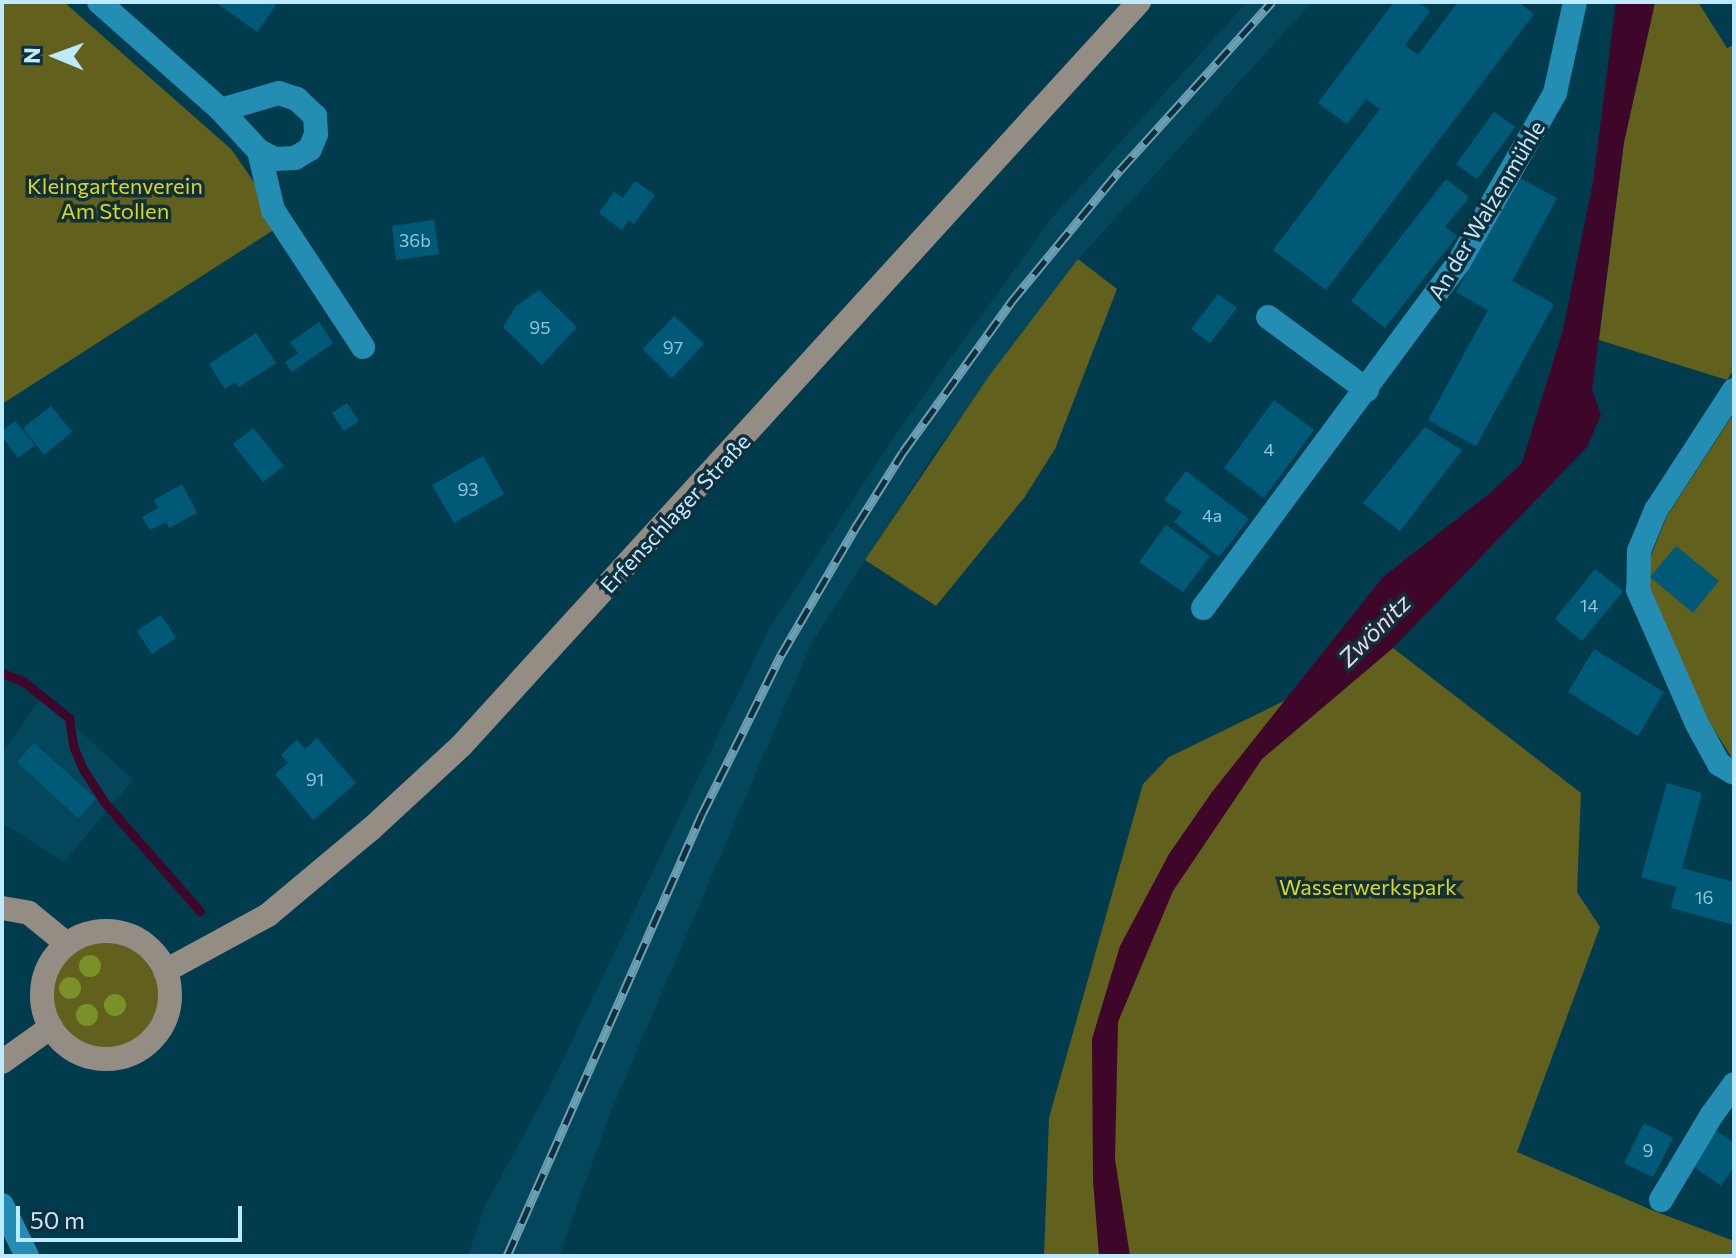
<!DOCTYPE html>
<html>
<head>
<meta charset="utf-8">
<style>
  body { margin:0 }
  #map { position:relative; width:1736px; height:1258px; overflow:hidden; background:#003b4e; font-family:Commissioner,sans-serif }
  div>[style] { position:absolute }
  .built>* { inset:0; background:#04475d }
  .green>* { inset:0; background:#62601d }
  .round { border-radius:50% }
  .water>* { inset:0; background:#3e0629 }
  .stream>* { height:9px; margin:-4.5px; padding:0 4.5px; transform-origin:4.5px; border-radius:4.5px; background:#3e0629 }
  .building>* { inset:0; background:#005a77 }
  .minor>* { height:24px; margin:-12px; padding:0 12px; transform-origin:12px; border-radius:12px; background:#238db3 }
  .major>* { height:24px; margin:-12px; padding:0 12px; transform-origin:12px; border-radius:12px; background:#948d83 }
  .major>.ring { margin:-12px; padding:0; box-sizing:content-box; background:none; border:24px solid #948d83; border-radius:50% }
  .rail>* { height:9px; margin-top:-4.5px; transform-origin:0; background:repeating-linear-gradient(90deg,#102f3b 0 18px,#6d9fb3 0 36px); box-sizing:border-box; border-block:2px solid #6d9fb3 }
  .trees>* { width:22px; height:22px; margin:-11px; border-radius:50%; background:#7a912a }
  span { translate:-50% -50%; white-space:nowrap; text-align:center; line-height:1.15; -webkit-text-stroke:7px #102f3b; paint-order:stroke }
  .number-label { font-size:18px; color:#8ec6dd }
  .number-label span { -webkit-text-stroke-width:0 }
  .park-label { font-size:22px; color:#ded80d }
  .street-label { font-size:22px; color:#beeaff }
  .water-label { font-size:24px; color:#f1d4e2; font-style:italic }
  .frame { position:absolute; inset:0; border:4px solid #beeaff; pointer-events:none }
  .north { position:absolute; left:16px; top:16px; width:80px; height:80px; -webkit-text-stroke:6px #102f3b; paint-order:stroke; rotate:271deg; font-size:22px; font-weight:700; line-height:32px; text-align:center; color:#beeaff }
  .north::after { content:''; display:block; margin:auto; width:28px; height:36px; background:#beeaff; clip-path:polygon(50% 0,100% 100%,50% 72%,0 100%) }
  .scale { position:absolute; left:16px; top:1206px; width:226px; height:36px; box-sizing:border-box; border:4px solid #beeaff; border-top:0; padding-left:10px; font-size:24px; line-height:28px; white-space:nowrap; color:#beeaff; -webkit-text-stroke:6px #102f3b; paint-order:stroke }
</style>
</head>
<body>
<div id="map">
  <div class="built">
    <div style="clip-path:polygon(1247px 2px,1312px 2px,1078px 259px,935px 452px,811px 644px,611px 1111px,559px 1256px,468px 1256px,484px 1208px,552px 1083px,770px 627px,898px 431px,1051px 219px)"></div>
    <div style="clip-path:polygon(42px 696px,133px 780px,64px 862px,2px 823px,2px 753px)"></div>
  </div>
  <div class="green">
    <div style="clip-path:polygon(2px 2px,64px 2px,231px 149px,283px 224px,2px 404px)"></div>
    <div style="clip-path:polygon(1655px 2px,1698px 2px,1727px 48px,1734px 45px,1734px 369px,1727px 380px,1599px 340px,1624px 142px)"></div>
    <div style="clip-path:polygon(1078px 259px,1117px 289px,1055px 449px,1024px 498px,936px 606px,865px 560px,989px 376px)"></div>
    <div style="clip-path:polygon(1734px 413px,1734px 761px,1711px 725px,1648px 597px,1650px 558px,1667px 516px)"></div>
    <div style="clip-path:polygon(1393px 648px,1581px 793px,1577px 892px,1600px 927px,1517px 1152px,1654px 1211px,1734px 1241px,1734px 1256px,1044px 1256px,1049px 1118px,1143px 784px,1169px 757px)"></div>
    <div class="round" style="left:42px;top:931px;width:128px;height:128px"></div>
  </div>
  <div class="water">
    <div style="clip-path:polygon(1616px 2px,1655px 2px,1624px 142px,1592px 390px,1601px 415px,1587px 447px,1393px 648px,1262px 759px,1173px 891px,1118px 1022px,1115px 1159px,1130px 1256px,1099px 1256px,1093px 1180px,1092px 1039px,1120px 946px,1169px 854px,1212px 792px,1383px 577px,1489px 494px,1522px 463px,1563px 330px,1593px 182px)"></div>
  </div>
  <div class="stream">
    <div style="left:2px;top:673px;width:24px;rotate:22deg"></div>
    <div style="left:24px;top:682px;width:58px;rotate:38.7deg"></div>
    <div style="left:69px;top:718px;width:30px;rotate:81deg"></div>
    <div style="left:74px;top:748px;width:23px;rotate:67deg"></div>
    <div style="left:83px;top:769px;width:40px;rotate:57.1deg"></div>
    <div style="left:105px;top:803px;width:144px;rotate:48.7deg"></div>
  </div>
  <div class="building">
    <div style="clip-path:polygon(215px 2px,278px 2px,257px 32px)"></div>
    <div style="clip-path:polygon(1394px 2px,1419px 2px,1430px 11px,1405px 45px,1418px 55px,1458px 2px,1518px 2px,1534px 14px,1326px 290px,1273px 250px,1380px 109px,1366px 99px,1347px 124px,1318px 103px)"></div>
    <div style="clip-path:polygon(1494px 112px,1515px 127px,1477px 179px,1456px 164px)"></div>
    <div style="clip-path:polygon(1518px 177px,1557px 198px,1512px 281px,1554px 304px,1476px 446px,1428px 420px,1488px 310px,1456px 292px)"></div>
    <div style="clip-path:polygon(1446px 179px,1469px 197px,1445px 227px,1457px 236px,1385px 328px,1351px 301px)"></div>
    <div style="clip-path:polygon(635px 181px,655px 195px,634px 224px,629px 220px,622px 230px,599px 213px,614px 192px,623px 198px)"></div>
    <div style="clip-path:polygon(434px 220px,439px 254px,396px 260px,392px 226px)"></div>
    <div style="clip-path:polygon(539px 290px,577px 327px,542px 365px,503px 327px,516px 306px)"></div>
    <div style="clip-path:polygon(1218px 294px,1237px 308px,1210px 343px,1191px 329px)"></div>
    <div style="clip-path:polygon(674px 316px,704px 344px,672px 378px,643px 349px)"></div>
    <div style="clip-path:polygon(319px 322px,333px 343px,292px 372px,285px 362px,298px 353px,290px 342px)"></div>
    <div style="clip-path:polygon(256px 333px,276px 363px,239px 387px,235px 382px,225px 389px,209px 364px)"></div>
    <div style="clip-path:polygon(1274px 400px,1314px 430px,1264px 498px,1224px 468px)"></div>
    <div style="clip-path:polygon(347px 403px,359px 421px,344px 431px,332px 413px)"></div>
    <div style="clip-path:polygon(51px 406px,72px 432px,44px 455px,23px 428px)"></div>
    <div style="clip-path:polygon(15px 421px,35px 445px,18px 458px,2px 437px,2px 431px)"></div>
    <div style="clip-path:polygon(1425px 427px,1462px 450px,1400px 531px,1363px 503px)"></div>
    <div style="clip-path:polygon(253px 428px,284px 466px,263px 482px,233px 444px)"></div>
    <div style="clip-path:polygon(483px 456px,504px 494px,454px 523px,432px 485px)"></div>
    <div style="clip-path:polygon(1186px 471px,1249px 519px,1219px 557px,1174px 522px,1182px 512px,1164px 500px)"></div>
    <div style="clip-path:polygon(182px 484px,197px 513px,169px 528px,166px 522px,150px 530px,142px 517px,158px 508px,154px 500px)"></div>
    <div style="clip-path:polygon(1166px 525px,1210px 556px,1183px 592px,1139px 562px)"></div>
    <div style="clip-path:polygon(1676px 546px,1719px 581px,1693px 613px,1650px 577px)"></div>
    <div style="clip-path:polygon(1595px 569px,1623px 591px,1582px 641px,1555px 619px)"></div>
    <div style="clip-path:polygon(161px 615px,176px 638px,152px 654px,137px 631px)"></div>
    <div style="clip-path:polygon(1594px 649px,1664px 692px,1638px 736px,1568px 692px)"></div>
    <div style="clip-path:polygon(317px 738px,356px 783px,313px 820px,275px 774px,288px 763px,281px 755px,297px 740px,305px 749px)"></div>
    <div style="clip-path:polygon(34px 743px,96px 799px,78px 818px,17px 762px)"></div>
    <div style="clip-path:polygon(1667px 783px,1702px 793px,1682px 868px,1734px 882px,1734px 925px,1671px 908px,1676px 887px,1641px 877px)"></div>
    <div style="clip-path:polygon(1644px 1123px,1673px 1138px,1653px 1177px,1624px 1163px)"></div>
    <div style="clip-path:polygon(1714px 1129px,1734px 1143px,1734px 1167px,1721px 1186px,1690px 1164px)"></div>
  </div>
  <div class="minor">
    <div style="left:99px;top:2px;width:163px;rotate:41.5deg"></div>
    <div style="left:221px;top:110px;width:56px;rotate:47.2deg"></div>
    <div style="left:259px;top:151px;width:18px;rotate:27deg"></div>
    <div style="left:275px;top:159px;width:20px;rotate:-3deg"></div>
    <div style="left:295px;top:158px;width:17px;rotate:-31deg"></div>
    <div style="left:310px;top:149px;width:16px;rotate:-68deg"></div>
    <div style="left:316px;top:134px;width:18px;rotate:-93deg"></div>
    <div style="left:315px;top:116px;width:25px;rotate:-137deg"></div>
    <div style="left:297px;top:99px;width:19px;rotate:-162deg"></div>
    <div style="left:279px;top:93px;width:60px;rotate:163.7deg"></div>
    <div style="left:259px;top:151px;width:61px;rotate:76.7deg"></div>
    <div style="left:273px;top:210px;width:164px;rotate:56.7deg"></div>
    <div style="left:1268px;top:317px;width:123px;rotate:36.4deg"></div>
    <div style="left:1734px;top:390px;width:143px;rotate:123deg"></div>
    <div style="left:1656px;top:510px;width:44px;rotate:112.5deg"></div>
    <div style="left:1639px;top:551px;width:39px;rotate:91deg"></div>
    <div style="left:1638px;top:590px;width:146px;rotate:66.2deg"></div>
    <div style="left:1697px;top:724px;width:46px;rotate:61.2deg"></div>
    <div style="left:1719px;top:764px;width:17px;rotate:31deg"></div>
    <div style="left:1203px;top:608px;width:430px;rotate:-53.5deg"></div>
    <div style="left:1459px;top:262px;width:194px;rotate:-60.4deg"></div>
    <div style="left:1555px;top:93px;width:93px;rotate:-77.6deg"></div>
    <div style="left:1661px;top:1200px;width:98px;rotate:-59.2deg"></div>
    <div style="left:1711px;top:1116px;width:39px;rotate:-54deg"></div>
    <div style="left:2px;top:1205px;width:57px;rotate:63.9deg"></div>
  </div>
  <div class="major">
    <div style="left:2px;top:908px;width:27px;rotate:10deg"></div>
    <div style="left:29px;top:913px;width:49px;rotate:39.2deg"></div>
    <div class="ring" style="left:42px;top:931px;width:104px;height:104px"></div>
    <div style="left:165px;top:971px;width:117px;rotate:-28.5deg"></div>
    <div style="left:268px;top:915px;width:134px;rotate:-39.9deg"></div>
    <div style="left:371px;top:829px;width:122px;rotate:-42.7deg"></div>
    <div style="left:461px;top:746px;width:1007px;rotate:-47.66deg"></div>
    <div style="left:2px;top:1062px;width:60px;rotate:-35.5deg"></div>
  </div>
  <div class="rail">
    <div style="left:507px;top:1256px;width:483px;rotate:-66.2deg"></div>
    <div style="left:702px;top:814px;width:178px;rotate:-63.6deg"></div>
    <div style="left:781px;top:655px;width:151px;rotate:-59.7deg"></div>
    <div style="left:857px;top:525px;width:86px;rotate:-57.8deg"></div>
    <div style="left:903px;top:452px;width:185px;rotate:-54.2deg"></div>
    <div style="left:1011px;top:302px;width:171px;rotate:-50.5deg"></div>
    <div style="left:1120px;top:170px;width:227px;rotate:-47.9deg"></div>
  </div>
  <div class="trees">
    <div style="left:90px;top:966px"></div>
    <div style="left:70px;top:988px"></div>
    <div style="left:115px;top:1005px"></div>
    <div style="left:87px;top:1015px"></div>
  </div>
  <div class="number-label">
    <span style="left:415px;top:240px">36b</span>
    <span style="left:540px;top:327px">95</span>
    <span style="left:673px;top:347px">97</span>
    <span style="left:1269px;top:449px">4</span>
    <span style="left:468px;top:489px">93</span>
    <span style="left:1212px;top:515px">4a</span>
    <span style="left:1589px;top:605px">14</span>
    <span style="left:315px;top:779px">91</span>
    <span style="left:1704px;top:897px">16</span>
    <span style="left:1648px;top:1150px">9</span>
  </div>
  <div class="park-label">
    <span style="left:115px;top:198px">Kleingartenverein<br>Am Stollen</span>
    <span style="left:1368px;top:887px">Wasserwerkspark</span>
  </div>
  <div class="street-label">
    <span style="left:1486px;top:210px;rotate:-59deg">An der Walzenmühle</span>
    <span style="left:675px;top:513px;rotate:-47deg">Erfenschlager Straße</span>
  </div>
  <div class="water-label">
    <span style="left:1374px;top:630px;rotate:-45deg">Zwönitz</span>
  </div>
  <div class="frame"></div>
  <div class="north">N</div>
  <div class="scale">50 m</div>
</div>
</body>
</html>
